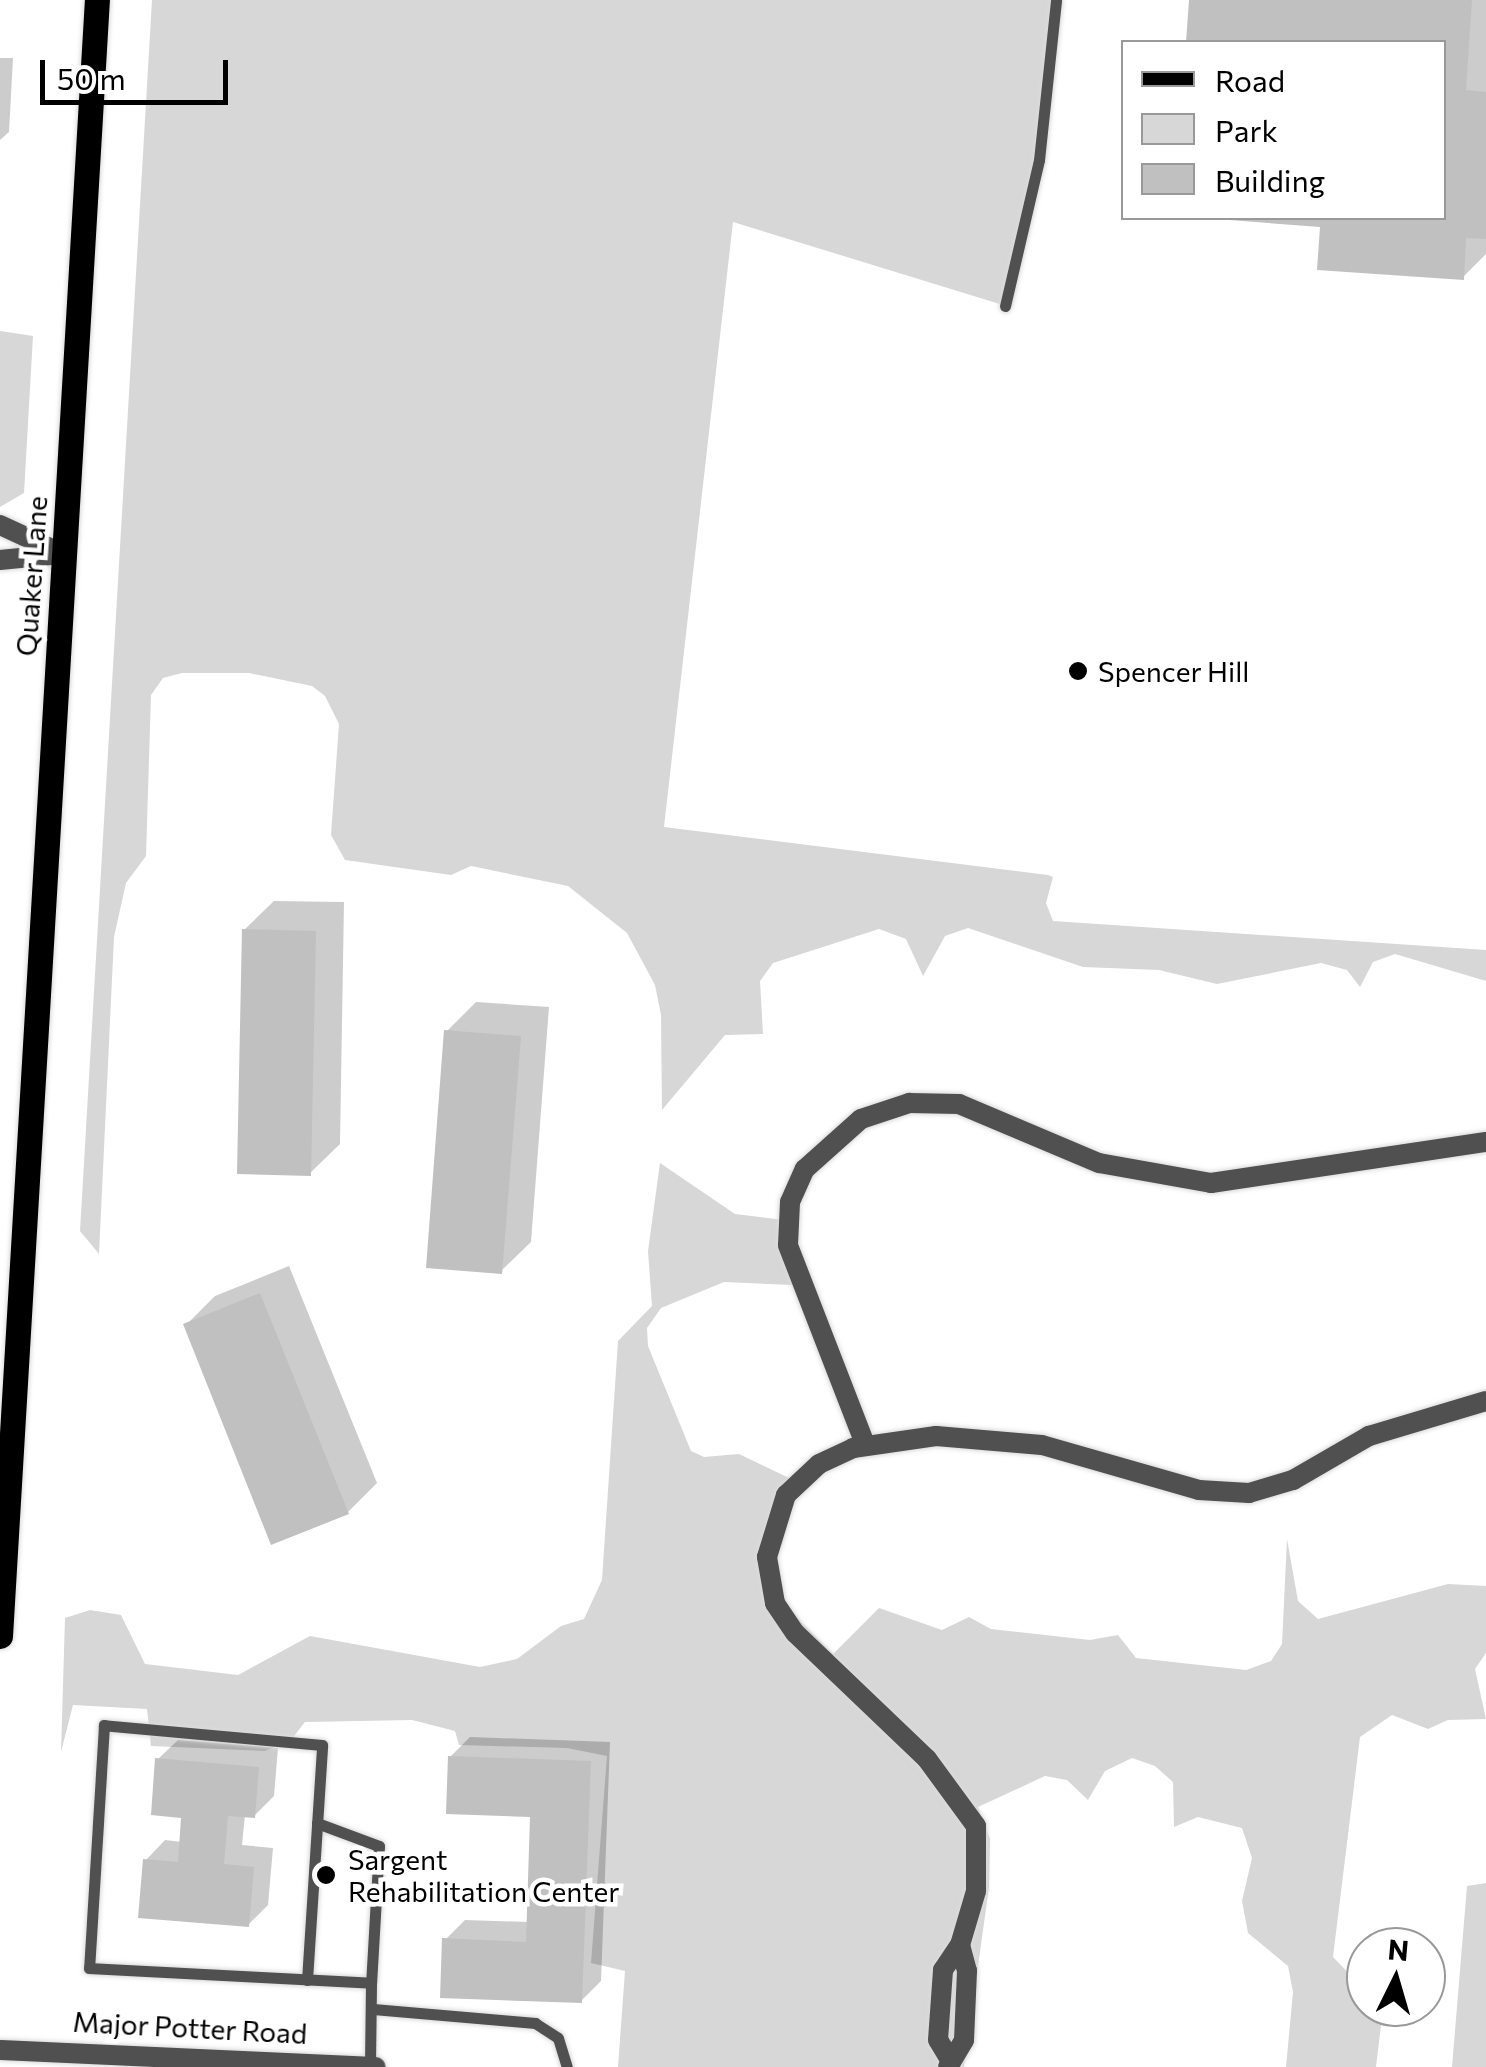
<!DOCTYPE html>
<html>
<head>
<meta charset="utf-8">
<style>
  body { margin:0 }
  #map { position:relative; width:1486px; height:2067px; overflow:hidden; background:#fff; font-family:Commissioner,sans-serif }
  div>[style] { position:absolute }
  .green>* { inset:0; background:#d7d7d7 }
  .shadow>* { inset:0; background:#0003 }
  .building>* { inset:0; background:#c0c0c0 }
  .roads { filter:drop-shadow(0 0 2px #dbdbdb) drop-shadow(0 0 2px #dbdbdb) }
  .lane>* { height:11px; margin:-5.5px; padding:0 5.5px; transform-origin:5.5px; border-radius:5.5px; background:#505050 }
  .street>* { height:20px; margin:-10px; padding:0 10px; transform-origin:10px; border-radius:10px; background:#505050 }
  .primary>* { height:25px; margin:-12.5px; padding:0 12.5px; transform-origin:12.5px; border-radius:12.5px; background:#000 }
  .dots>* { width:28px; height:28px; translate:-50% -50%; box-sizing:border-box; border:5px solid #fff; border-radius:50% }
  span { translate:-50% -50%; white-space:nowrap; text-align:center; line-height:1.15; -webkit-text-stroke:9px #fff; paint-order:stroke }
  .street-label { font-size:28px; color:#000 }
  .poi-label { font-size:28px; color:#000 }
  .left { translate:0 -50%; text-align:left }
  .legend { position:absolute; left:1121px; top:40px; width:325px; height:180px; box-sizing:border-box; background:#fff; border:2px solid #999; margin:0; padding:12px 18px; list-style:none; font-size:30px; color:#000 }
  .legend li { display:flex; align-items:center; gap:20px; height:50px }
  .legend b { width:50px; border:2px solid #999 }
  .north { position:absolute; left:1346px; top:1927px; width:100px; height:100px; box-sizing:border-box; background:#fff; border:2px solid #999; border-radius:50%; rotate:5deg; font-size:28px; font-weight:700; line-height:40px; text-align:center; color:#000 }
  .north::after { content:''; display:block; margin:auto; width:35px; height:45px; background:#000; clip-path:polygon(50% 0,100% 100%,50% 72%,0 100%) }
  .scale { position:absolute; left:40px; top:60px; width:188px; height:45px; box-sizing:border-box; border:5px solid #000; border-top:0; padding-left:12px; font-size:30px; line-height:35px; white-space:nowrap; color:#000; -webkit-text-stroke:8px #fff; paint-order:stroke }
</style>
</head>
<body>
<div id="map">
  <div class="green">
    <div style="clip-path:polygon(152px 0,1056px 0,1041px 145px,1003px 305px,733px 222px,664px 827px,1048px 875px,1053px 877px,1046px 903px,1053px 921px,1486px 950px,1486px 981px,1395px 954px,1373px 962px,1360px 987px,1347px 970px,1321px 963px,1217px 984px,1159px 970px,1083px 967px,968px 928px,945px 936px,923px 976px,906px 939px,879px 929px,773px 963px,760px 981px,763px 1034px,725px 1035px,662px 1110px,661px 1015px,655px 985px,627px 933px,568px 886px,471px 866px,451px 875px,345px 860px,331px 835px,339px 724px,325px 696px,312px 686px,249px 673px,182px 673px,163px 678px,151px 695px,146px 856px,126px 883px,114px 937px,99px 1254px,80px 1231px)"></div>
    <div style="clip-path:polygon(0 331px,33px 336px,24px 493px,0 507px)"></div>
    <div style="clip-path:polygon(660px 1163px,735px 1214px,784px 1220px,793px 1285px,724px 1282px,661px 1308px,647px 1328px,648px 1346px,691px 1451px,704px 1457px,739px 1454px,791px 1479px,770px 1566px,786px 1606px,833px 1654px,879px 1608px,942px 1630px,969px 1617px,991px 1629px,1090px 1640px,1118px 1635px,1136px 1658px,1246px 1670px,1271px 1661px,1282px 1644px,1287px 1539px,1298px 1601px,1318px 1619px,1448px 1584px,1486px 1586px,1486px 1653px,1475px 1669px,1486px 1719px,1448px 1720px,1428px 1729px,1392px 1715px,1360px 1737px,1333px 1957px,1366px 1991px,1366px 2007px,1383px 2009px,1376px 2067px,1286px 2067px,1293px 1992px,1288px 1966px,1248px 1933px,1242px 1901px,1252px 1858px,1242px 1828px,1198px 1817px,1174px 1827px,1173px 1782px,1155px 1766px,1132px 1758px,1105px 1771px,1088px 1800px,1067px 1780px,1045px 1776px,978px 1807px,990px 1839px,989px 1887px,964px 2067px,618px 2067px,625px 1971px,591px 1963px,607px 1756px,567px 1748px,459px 1745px,455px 1731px,412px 1720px,305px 1722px,291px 1740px,265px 1751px,151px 1746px,147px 1709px,73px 1705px,61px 1752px,65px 1618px,90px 1610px,121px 1615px,145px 1664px,238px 1675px,310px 1636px,480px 1667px,517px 1659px,561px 1626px,584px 1619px,602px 1580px,618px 1341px,652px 1306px,648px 1251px)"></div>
    <div style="clip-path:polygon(1486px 1883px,1486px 2067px,1452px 2067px,1467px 1886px)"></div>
  </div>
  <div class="shadow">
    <div style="clip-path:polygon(1191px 0,1486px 0,1486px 254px,1463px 277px,1322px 224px,1223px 218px,1444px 218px,1444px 42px,1188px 42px)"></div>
    <div style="clip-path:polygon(0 58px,13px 58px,9px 132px,0 140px)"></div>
    <div style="clip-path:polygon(274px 901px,344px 902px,340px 1144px,310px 1173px,244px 930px)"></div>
    <div style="clip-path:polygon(476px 1002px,549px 1007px,531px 1242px,501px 1271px,447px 1031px)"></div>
    <div style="clip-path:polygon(289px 1266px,377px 1483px,348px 1512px,186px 1325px,215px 1296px)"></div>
    <div style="clip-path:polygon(470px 1737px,610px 1742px,601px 1981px,581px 2001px,445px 1940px,465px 1920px,529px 1922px,533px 1815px,450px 1757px)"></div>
    <div style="clip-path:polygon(178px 1740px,278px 1748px,274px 1796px,254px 1816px,245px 1815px,242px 1845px,273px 1848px,268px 1905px,248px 1925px,146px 1860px,165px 1840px,182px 1842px,184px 1815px,158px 1759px)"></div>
  </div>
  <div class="building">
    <div style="clip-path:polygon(1189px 0,1472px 0,1466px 90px,1486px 92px,1486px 239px,1466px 238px,1464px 280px,1317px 270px,1320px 227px,1229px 220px,1444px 218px,1444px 42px,1186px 42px)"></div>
    <div style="clip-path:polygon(242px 929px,316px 931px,311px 1176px,237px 1174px)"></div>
    <div style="clip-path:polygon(444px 1030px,521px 1036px,502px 1274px,426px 1268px)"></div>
    <div style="clip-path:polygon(260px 1293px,349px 1514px,271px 1545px,183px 1324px)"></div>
    <div style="clip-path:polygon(448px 1756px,591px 1761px,582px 2003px,440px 1998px,442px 1938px,526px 1942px,530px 1817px,446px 1814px)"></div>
    <div style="clip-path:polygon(155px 1758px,259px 1767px,255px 1818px,228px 1816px,224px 1864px,254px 1867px,249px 1927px,138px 1918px,143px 1859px,178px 1862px,181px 1818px,151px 1815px)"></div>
  </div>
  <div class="roads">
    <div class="lane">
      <div style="left:1005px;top:306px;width:150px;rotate:-76.9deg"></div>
      <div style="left:1039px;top:160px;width:161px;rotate:-83.9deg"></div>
      <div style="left:317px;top:1823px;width:66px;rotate:20.4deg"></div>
      <div style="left:379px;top:1846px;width:137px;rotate:93.3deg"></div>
      <div style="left:307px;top:1980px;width:235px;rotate:-86.3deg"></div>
      <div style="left:322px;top:1745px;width:219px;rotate:-174.8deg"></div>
      <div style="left:104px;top:1725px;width:243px;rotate:93.5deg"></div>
      <div style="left:89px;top:1968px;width:282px;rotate:3deg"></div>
      <div style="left:371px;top:1983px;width:83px;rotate:90.7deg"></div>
      <div style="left:373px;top:2009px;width:163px;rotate:4.9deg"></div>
      <div style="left:535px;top:2023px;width:27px;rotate:33deg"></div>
      <div style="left:558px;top:2038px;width:30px;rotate:73deg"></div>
    </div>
    <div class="street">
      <div style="left:0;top:525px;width:69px;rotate:24.7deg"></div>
      <div style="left:0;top:560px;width:61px;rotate:-5.6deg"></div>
      <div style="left:865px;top:1444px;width:213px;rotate:-111.2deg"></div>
      <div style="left:788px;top:1245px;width:43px;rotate:-87.3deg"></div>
      <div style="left:790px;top:1202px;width:36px;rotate:-66deg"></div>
      <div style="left:805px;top:1169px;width:75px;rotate:-41.8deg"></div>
      <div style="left:861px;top:1119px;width:51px;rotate:-18.4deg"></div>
      <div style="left:909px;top:1103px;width:50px;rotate:1.1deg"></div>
      <div style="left:959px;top:1104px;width:152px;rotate:22.9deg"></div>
      <div style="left:1099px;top:1163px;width:114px;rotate:10.1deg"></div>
      <div style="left:1211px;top:1183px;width:278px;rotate:-8.5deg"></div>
      <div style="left:0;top:2050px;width:376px;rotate:2.6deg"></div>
      <div style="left:949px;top:2058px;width:21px;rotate:-121deg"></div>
      <div style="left:938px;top:2040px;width:70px;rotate:-85.9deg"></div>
      <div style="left:943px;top:1970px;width:30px;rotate:-56deg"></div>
      <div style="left:960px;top:1945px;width:56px;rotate:-73.5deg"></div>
      <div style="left:976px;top:1891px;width:65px;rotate:-90deg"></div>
      <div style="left:976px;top:1826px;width:83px;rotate:-126.2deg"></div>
      <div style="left:927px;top:1759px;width:182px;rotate:-136.3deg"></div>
      <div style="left:795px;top:1633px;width:36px;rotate:-124deg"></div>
      <div style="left:775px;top:1603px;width:47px;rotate:-99.9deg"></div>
      <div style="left:767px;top:1557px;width:65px;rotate:-73deg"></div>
      <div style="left:786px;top:1495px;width:45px;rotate:-43.2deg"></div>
      <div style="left:819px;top:1464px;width:38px;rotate:-25deg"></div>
      <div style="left:853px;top:1448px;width:84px;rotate:-8.2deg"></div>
      <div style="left:936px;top:1436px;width:106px;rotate:4.9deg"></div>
      <div style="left:1042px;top:1445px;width:163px;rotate:16deg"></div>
      <div style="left:1199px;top:1490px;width:50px;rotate:3.4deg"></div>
      <div style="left:1249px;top:1493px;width:46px;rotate:-16.5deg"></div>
      <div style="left:1293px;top:1480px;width:88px;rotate:-30.1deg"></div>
      <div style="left:1369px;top:1436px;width:122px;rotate:-16.7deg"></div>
      <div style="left:948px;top:2067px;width:31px;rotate:-59deg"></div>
      <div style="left:964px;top:2040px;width:69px;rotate:-87.5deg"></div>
      <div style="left:967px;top:1971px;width:27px;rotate:-105deg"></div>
    </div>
    <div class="primary">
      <div style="left:0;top:1636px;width:1639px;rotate:-86.61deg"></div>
    </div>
  </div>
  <div class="dots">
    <div style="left:1078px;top:671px;background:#000"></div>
    <div style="left:326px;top:1875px;background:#000"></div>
  </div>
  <div class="street-label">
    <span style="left:31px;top:576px;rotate:-86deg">Quaker Lane</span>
    <span style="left:190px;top:2027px;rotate:3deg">Major Potter Road</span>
  </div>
  <div class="poi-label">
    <span class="left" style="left:1098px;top:671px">Spencer Hill</span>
    <span class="left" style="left:348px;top:1875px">Sargent<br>Rehabilitation Center</span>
  </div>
  <ul class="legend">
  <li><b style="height:12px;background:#000"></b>Road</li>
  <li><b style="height:28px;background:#d7d7d7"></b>Park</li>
  <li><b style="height:28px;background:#c0c0c0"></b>Building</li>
  </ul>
  <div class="north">N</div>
  <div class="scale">50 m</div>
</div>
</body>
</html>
